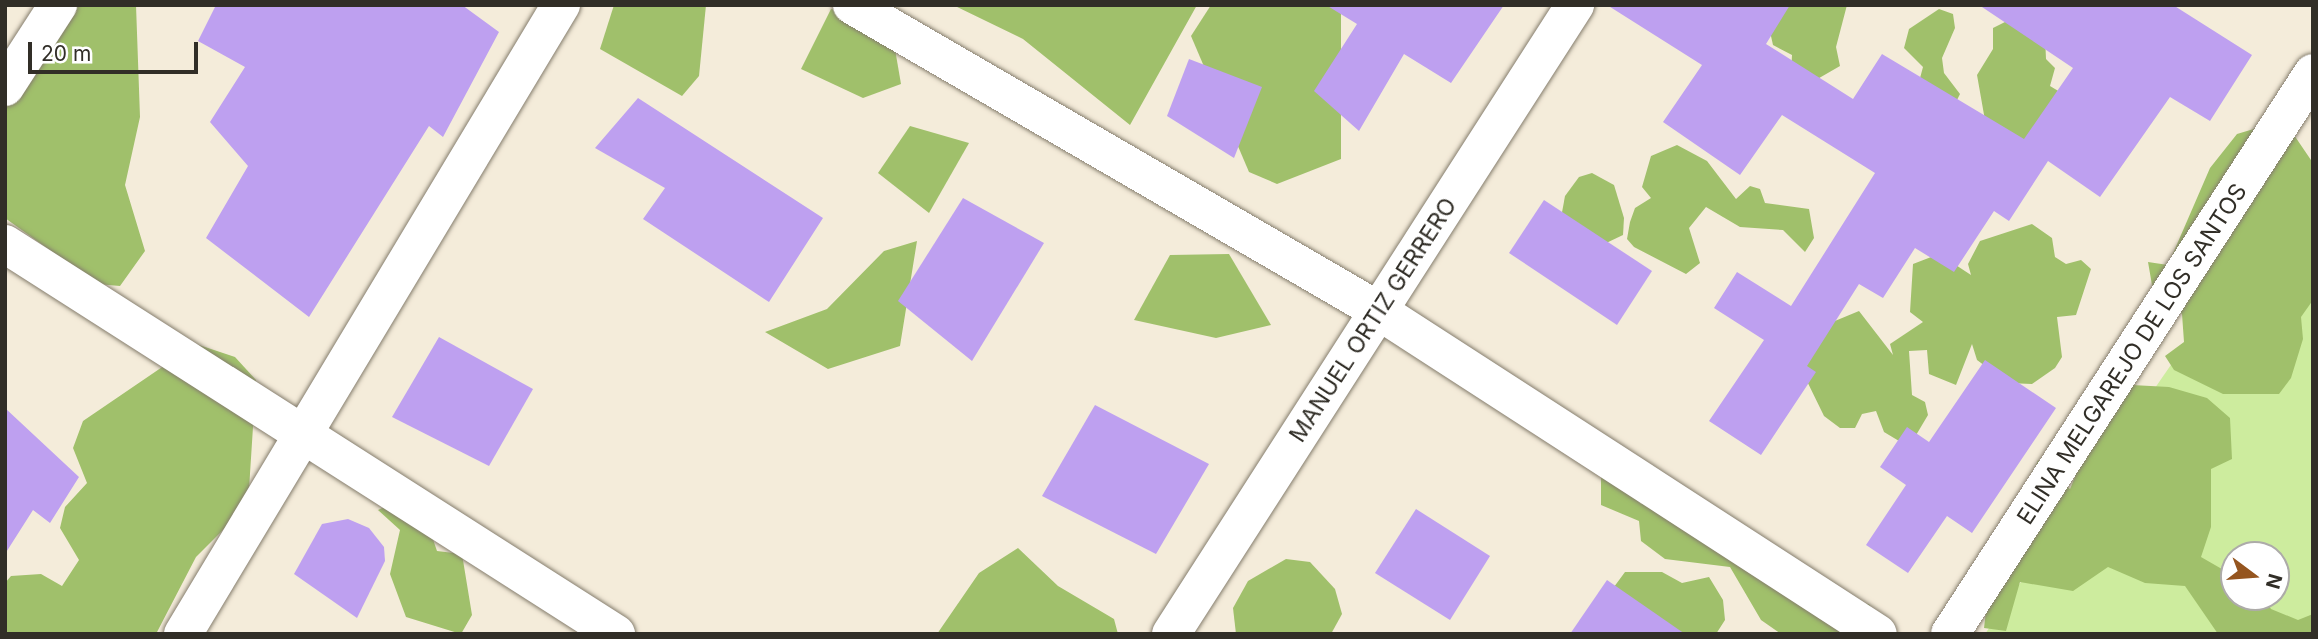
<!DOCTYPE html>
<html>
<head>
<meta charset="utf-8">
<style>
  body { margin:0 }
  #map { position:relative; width:2318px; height:639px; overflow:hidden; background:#f4ecda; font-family:Inter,sans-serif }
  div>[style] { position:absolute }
  .green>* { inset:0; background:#cdec9e }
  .forest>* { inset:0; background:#a0c06b }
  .building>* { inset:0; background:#bea0f0 }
  .roads { filter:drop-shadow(0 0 2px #857d6d) drop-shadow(0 0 2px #857d6d) }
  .minor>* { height:38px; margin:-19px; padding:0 19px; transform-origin:19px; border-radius:19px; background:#fff }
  span { translate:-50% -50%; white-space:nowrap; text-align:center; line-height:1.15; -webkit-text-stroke:5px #fff; paint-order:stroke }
  .street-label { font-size:23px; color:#312e27 }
  .frame { position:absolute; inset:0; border:7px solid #312e27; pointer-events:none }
  .north { position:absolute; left:2220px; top:541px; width:70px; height:70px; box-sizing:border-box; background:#fff; border:2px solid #adaba9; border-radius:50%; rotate:106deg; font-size:19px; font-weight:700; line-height:28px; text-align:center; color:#312e27 }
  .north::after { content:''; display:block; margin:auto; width:24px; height:32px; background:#95551f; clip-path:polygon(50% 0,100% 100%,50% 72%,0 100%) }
  .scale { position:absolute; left:28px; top:42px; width:170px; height:32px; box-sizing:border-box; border:4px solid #312e27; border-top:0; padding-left:9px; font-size:21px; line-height:24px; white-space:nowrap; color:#312e27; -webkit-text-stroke:5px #fff; paint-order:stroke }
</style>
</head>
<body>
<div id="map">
  <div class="green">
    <div style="clip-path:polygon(evenodd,2289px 194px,2313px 212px,2313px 634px,1985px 634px,2289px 194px,2234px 555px,2276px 555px,2276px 597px,2234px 597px,2234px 555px)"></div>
  </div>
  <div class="forest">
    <div style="clip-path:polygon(70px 5px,136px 5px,140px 117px,125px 185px,145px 251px,120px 286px,97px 284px,5px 218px,5px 97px)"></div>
    <div style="clip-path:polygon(614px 5px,706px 5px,699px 76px,682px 96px,600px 49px)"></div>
    <div style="clip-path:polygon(953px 5px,1197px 5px,1130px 125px,1023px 39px)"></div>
    <div style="clip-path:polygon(1211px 5px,1341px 5px,1341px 159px,1277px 184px,1249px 172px,1191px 36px)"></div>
    <div style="clip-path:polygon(1764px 5px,1847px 5px,1836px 47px,1840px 66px,1814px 81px,1791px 74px,1792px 55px,1773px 45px)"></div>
    <div style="clip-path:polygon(831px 9px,891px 26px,901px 84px,863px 98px,801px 69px)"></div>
    <div style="clip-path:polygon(1939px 9px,1953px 14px,1955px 28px,1942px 58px,1944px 73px,1960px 94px,1947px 120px,1916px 93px,1923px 67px,1904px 48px,1909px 29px)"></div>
    <div style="clip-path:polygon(2009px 20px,2045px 36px,2046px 59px,2055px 68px,2050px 86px,2070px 98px,2054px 155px,1986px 126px,1977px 75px,1993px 49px,1993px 28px)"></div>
    <div style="clip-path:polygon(910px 126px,969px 143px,929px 213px,878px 173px)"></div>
    <div style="clip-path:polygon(2257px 128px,2294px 135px,2313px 163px,2313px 300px,2301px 317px,2303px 339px,2291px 378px,2279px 394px,2223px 394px,2174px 370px,2165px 356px,2184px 342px,2182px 314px,2152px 285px,2148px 262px,2168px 265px,2210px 168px,2237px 134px)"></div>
    <div style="clip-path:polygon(1677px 145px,1707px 161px,1736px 199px,1750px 186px,1760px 189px,1765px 203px,1809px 209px,1814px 238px,1805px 252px,1783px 230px,1740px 227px,1706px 207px,1689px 228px,1700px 263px,1686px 274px,1634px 247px,1627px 239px,1630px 222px,1635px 208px,1651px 198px,1642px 187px,1651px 156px)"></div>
    <div style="clip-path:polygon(1592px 173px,1614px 185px,1624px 218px,1623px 235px,1602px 245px,1561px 218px,1565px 196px,1579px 177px)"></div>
    <div style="clip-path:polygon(2032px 224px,2052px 238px,2055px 257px,2066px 264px,2081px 260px,2091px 269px,2076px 315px,2057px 317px,2062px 357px,2055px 368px,2032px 384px,2008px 383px,1977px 360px,1972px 344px,1956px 385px,1929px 374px,1927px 350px,1909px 351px,1912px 395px,1925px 402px,1928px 415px,1909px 447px,1884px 432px,1876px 411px,1862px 414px,1855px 428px,1840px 428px,1824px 416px,1803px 373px,1818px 328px,1859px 311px,1893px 355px,1890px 344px,1923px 322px,1910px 312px,1913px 264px,1939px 254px,1971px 275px,1968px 264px,1980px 241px)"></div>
    <div style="clip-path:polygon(917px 241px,900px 346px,828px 369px,765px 332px,827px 309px,884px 251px)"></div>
    <div style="clip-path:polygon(1229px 254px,1271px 325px,1216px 338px,1134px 320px,1170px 255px)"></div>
    <div style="clip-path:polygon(196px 344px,235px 357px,256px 380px,248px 505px,196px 557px,156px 634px,5px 634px,5px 583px,11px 576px,41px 574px,62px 586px,79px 560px,60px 528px,65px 507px,87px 483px,73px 448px,83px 421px)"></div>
    <div style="clip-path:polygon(2095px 383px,2169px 387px,2207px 398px,2230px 418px,2232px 459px,2211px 469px,2211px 527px,2201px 557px,2234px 576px,2234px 597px,2264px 597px,2271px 609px,2298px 620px,2313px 614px,2313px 634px,2218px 634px,2185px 586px,2145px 583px,2108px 567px,2073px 591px,2020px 582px,2006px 631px,1984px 628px,1995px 534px,2023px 501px,2038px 460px,2070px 489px,2075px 477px,2065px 433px)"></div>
    <div style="clip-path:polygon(1601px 477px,1622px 483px,1641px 504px,1674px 490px,1796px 598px,1869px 604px,1889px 634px,1781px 634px,1761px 620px,1730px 567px,1665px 559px,1641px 541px,1639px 521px,1601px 505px)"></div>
    <div style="clip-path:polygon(403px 498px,424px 513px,437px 551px,462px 554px,472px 615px,461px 634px,406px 617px,390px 574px,400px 530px,378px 510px)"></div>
    <div style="clip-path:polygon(1018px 548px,1058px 586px,1114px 619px,1118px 634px,937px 634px,979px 573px)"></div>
    <div style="clip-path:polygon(1286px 559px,1310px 562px,1335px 589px,1342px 614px,1331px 634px,1236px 634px,1233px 608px,1248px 581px)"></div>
    <div style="clip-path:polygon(1625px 572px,1662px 572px,1682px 583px,1709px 577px,1723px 600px,1725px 620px,1716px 634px,1646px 634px,1611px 591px)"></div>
  </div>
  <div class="building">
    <div style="clip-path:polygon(216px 5px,462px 5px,499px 32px,443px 137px,429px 126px,309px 317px,206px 238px,248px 166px,210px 122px,245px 67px,198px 41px)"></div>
    <div style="clip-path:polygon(1326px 5px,1504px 5px,1451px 83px,1404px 54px,1359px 131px,1314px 91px,1357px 24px)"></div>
    <div style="clip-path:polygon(1607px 5px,1790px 5px,1766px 44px,1853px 99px,1882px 54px,2024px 139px,2073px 68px,1979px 5px,2173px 5px,2252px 55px,2210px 121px,2170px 97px,2100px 197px,2048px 161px,2009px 221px,1994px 211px,1954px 272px,1915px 248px,1883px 298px,1859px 284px,1807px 366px,1816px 372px,1761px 455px,1709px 421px,1764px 340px,1714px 308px,1737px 272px,1791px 306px,1875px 173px,1782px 115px,1740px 175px,1663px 122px,1702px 65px)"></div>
    <div style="clip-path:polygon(1189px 59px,1262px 87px,1234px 158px,1167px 116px)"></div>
    <div style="clip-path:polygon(638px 98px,823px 218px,769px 302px,643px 219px,665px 188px,595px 148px)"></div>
    <div style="clip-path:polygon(963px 198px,1044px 243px,972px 361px,898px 301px)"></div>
    <div style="clip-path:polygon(1544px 200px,1652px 271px,1617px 325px,1509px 253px)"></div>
    <div style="clip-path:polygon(439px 337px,533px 389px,489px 466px,392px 417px)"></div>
    <div style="clip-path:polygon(1985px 360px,2056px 408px,1972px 533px,1947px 516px,1908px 573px,1866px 545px,1906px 485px,1880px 467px,1907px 427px,1929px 442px)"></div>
    <div style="clip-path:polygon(1095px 405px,1209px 464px,1156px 554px,1042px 496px)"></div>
    <div style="clip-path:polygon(5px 408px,79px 477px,50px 523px,33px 510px,5px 554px)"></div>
    <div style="clip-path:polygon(1416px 509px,1490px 556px,1450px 620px,1375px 573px)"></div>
    <div style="clip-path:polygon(348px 519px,369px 528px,384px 547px,385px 561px,357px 618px,294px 574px,322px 524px)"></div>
    <div style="clip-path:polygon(1607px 580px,1685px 634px,1570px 634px)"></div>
  </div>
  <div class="roads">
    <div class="minor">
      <div style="left:852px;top:5px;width:609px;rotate:30.14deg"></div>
      <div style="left:1379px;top:311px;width:594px;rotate:32.91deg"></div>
      <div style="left:5px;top:87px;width:98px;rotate:-57.1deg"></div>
      <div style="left:5px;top:244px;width:725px;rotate:32.55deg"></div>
      <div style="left:183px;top:634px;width:734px;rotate:-59deg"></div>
      <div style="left:1171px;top:634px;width:748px;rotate:-57.29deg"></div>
      <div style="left:1950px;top:634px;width:668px;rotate:-57.09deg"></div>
    </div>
  </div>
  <div class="street-label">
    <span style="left:1373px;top:320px;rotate:-57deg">MANUEL ORTIZ GERRERO</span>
    <span style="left:2132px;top:354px;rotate:-57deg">ELINA MELGAREJO DE LOS SANTOS</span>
  </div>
  <div class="frame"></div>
  <div class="north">N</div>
  <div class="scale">20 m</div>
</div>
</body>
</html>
